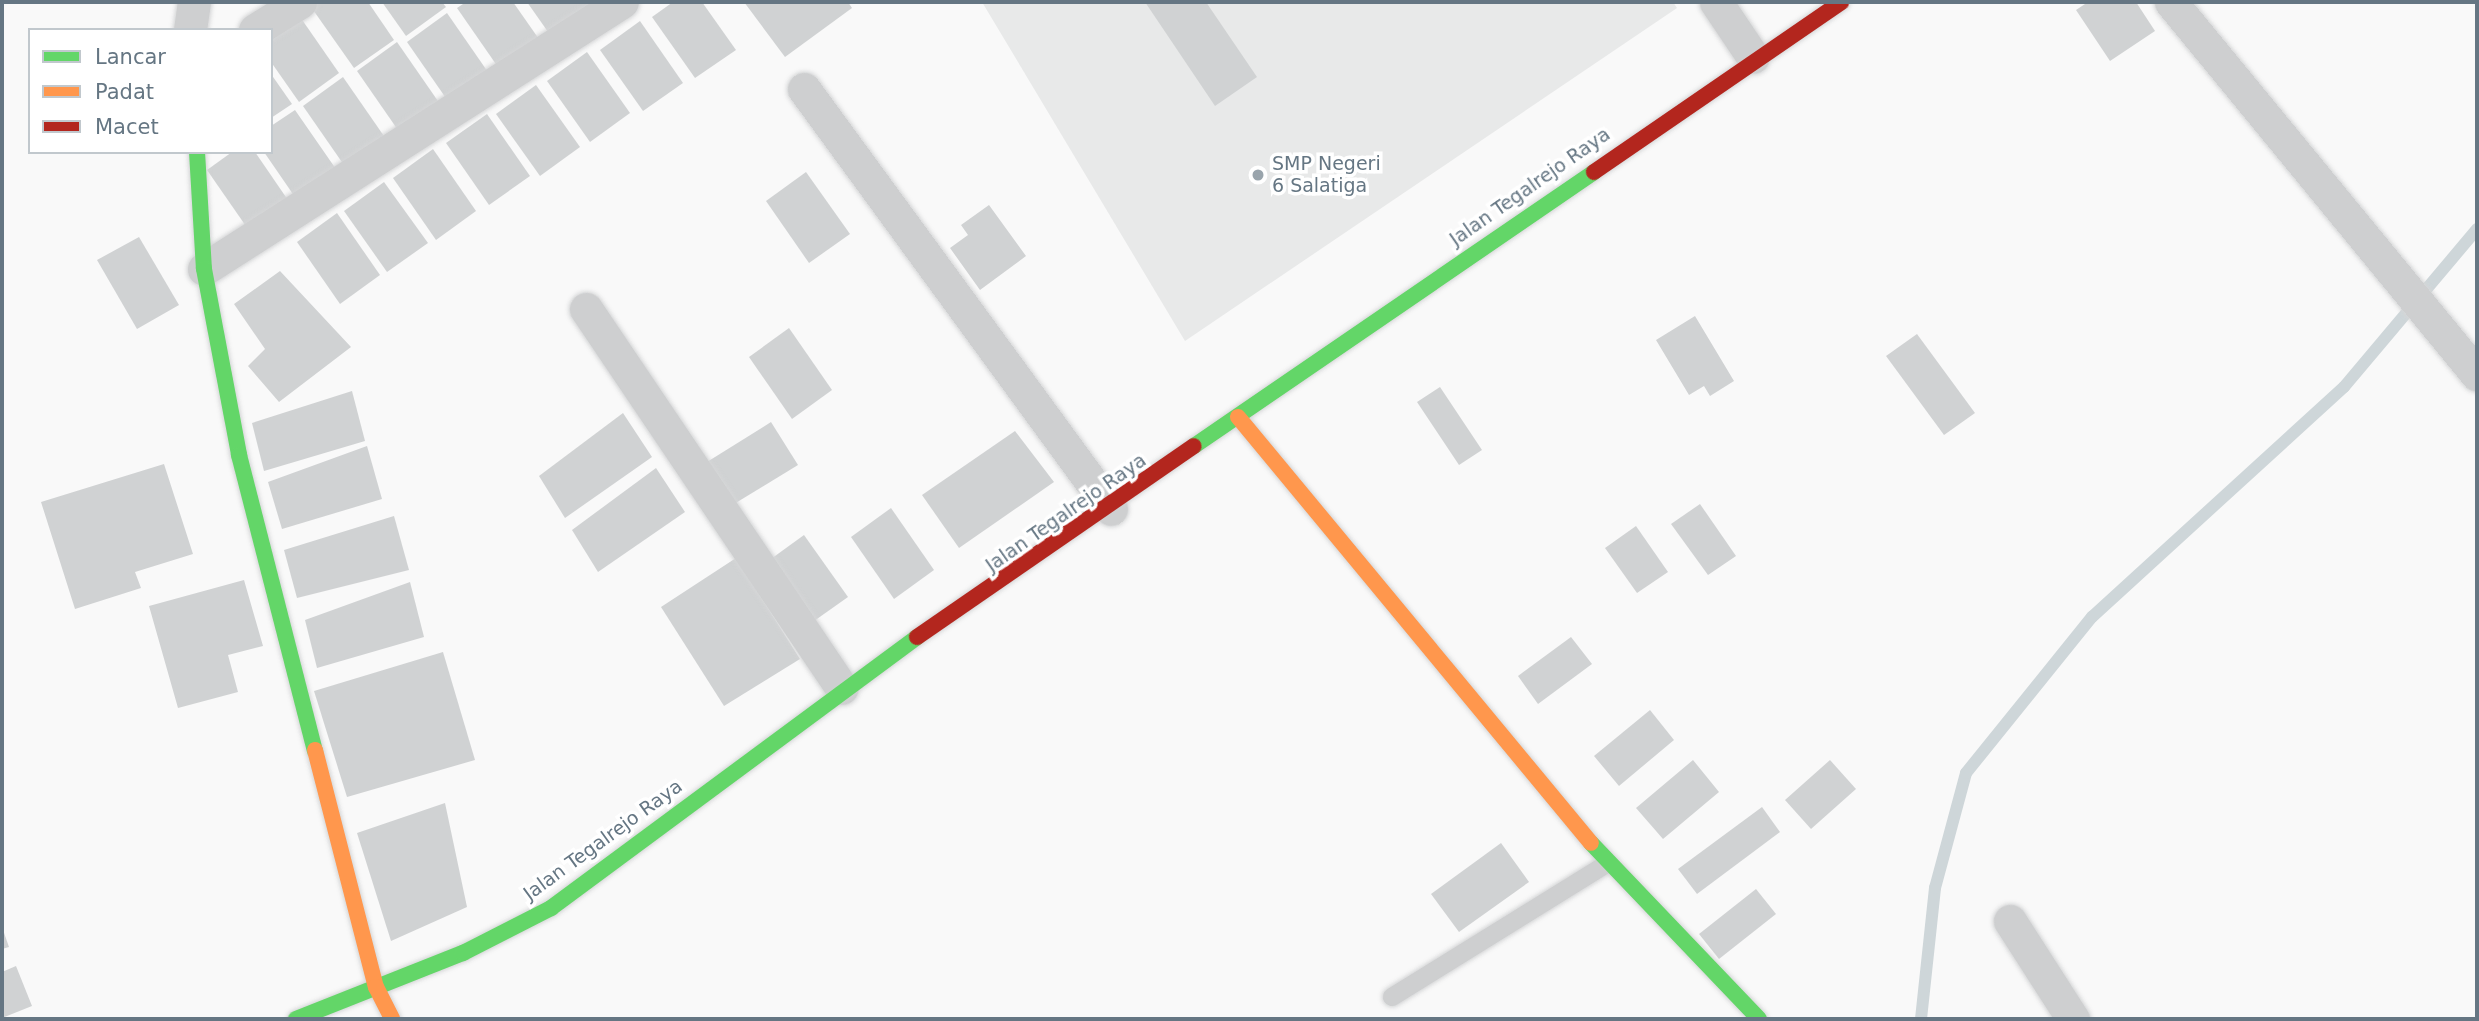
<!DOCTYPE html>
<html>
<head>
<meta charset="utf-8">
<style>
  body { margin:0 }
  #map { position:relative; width:2479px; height:1021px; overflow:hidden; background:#f9f9f9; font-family:"DejaVu Sans",sans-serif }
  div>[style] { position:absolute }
  .built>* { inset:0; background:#e8e9e9 }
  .stream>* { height:12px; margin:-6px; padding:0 6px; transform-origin:6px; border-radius:6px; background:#ced6d9 }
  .building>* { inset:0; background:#d0d2d3 }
  .roads { filter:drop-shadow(0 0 2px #d5d6d7) drop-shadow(0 0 2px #d5d6d7) }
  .lane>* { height:18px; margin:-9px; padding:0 9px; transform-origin:9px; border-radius:9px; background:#cecfd0 }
  .street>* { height:33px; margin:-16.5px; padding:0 16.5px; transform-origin:16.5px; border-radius:16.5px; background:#cecfd0 }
  .fast>* { height:16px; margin:-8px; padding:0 8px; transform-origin:8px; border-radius:8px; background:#63d668 }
  .slow>* { height:16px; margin:-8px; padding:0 8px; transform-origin:8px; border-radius:8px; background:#ff974d }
  .jam>* { height:16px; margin:-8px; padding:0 8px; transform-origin:8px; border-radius:8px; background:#b3261e }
  .dots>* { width:19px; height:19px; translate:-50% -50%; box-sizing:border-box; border:4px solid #fff; border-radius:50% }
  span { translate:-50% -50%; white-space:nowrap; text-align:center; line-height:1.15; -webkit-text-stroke:7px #fff; paint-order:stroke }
  .poi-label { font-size:19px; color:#657683 }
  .left { translate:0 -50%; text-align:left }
  .street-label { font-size:19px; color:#657683 }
  .frame { position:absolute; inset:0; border:4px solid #657683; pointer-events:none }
  .legend { position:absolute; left:28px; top:28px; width:245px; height:126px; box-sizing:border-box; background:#fff; border:2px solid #c1c8cd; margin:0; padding:9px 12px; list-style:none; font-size:21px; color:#657683 }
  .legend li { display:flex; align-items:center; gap:14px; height:35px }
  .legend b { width:35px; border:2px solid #c1c8cd }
</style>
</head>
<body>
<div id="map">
  <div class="built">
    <div style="clip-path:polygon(982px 2px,1673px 2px,1677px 8px,1185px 341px)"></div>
  </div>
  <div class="stream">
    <div style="left:1921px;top:1019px;width:132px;rotate:-83.9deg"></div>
    <div style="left:1935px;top:888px;width:119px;rotate:-74.9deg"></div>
    <div style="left:1966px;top:773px;width:201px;rotate:-51.1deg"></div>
    <div style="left:2092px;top:617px;width:341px;rotate:-42.4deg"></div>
    <div style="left:2344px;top:387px;width:207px;rotate:-49.9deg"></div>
  </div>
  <div class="building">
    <div style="clip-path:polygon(318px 2px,368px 2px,394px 40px,354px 68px,311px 7px)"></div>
    <div style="clip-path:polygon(382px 2px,442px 2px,446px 7px,406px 36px)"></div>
    <div style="clip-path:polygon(466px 2px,513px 2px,541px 42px,500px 70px,457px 8px)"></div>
    <div style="clip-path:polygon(527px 2px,588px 2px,594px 11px,553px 39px)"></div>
    <div style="clip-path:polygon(673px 2px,702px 2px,736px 50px,695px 78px,652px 17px)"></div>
    <div style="clip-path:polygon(744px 2px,848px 2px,852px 8px,785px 57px)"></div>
    <div style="clip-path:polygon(1145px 2px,1206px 2px,1257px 77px,1215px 106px)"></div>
    <div style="clip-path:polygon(2088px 2px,2136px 2px,2155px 31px,2110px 61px,2076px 10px)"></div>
    <div style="clip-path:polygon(296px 11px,339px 73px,299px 102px,271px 62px,271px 29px)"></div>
    <div style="clip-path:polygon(447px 13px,490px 75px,450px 104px,407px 42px)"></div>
    <div style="clip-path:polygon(640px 21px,683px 83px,643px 111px,600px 50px)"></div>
    <div style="clip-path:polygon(397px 42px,440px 104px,400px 133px,357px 71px)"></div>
    <div style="clip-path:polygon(587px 52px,630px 113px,590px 142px,547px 81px)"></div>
    <div style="clip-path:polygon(271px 74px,292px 104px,271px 118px)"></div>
    <div style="clip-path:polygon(343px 77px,386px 139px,346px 168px,303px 106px)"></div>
    <div style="clip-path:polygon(536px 85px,580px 147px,540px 176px,496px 114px)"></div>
    <div style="clip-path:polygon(295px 110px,338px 172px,297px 200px,264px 152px,271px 152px,271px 126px)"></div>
    <div style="clip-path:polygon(487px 114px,530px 176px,489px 205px,446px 143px)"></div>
    <div style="clip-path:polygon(433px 149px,476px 211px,436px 240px,393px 178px)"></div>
    <div style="clip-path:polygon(232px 152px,255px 152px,290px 203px,250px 232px,207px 170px)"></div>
    <div style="clip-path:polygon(806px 172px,850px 234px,809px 263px,766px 201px)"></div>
    <div style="clip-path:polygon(384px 182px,428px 243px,387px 272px,344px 211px)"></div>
    <div style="clip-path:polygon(989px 205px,1026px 256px,980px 290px,950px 248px,968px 235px,961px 225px)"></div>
    <div style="clip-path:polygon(337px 213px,380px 275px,340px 304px,297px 242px)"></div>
    <div style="clip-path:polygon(139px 237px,179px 305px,137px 329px,97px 260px)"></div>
    <div style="clip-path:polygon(280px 271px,351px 347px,279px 402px,248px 366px,265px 349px,234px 304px)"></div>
    <div style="clip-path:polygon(1695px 316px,1734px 381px,1710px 396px,1704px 386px,1689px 395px,1656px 340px)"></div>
    <div style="clip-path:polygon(789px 328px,832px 390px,792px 419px,749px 357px)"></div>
    <div style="clip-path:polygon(1917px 334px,1975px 413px,1944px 435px,1886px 356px)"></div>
    <div style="clip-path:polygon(1440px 387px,1482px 450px,1459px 465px,1417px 402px)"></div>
    <div style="clip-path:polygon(352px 391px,365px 441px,264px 471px,252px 423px)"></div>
    <div style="clip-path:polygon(623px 413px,652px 457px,565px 518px,539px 476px)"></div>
    <div style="clip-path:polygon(771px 422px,798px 465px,734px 504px,707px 462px)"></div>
    <div style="clip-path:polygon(1015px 431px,1054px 482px,959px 548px,922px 495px)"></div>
    <div style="clip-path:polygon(367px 446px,382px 499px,282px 529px,268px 482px)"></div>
    <div style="clip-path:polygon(164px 464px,193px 554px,135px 572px,141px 588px,75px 609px,41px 502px)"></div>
    <div style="clip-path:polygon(656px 468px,685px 512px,598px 572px,572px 530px)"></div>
    <div style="clip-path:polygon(1700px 504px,1736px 556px,1708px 575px,1671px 524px)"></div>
    <div style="clip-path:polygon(891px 508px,934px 570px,894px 599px,851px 537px)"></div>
    <div style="clip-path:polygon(394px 516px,409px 570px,297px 598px,284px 550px)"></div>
    <div style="clip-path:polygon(1636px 526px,1668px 572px,1637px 593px,1605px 548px)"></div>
    <div style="clip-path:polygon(804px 535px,848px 597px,807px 626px,764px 564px)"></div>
    <div style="clip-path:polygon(736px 558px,800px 659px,724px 706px,661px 607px)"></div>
    <div style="clip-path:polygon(244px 580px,263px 646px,228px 655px,238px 692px,178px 708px,149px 606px)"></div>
    <div style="clip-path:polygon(410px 582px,424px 637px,317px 668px,305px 620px)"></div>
    <div style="clip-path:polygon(1571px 637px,1592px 664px,1538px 704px,1518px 676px)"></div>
    <div style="clip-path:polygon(443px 652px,475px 760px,347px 797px,314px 691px)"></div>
    <div style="clip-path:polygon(1650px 710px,1674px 740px,1619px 786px,1594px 756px)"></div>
    <div style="clip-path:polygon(1693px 760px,1719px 792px,1663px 839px,1636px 808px)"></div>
    <div style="clip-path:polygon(1830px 760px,1856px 789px,1811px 829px,1785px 800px)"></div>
    <div style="clip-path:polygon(445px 803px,467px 907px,391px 941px,357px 833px)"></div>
    <div style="clip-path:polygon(1762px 807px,1780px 832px,1697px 894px,1678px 869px)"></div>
    <div style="clip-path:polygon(1501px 843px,1529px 882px,1459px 932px,1431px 894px)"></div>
    <div style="clip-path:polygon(1756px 889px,1776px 914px,1719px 959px,1699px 934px)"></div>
    <div style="clip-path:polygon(2px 927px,9px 947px,2px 949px)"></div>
    <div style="clip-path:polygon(16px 966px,32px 1006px,2px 1018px,2px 972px)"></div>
  </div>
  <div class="roads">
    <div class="lane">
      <div style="left:1392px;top:997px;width:254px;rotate:-31.8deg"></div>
    </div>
    <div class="street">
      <div style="left:1716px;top:2px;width:66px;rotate:56.1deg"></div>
      <div style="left:2171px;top:2px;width:482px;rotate:50.6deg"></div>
      <div style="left:190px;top:30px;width:28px;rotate:-82deg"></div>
      <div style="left:255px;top:30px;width:53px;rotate:-31.9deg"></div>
      <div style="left:804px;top:89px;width:520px;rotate:53.83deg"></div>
      <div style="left:204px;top:269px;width:496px;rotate:-32.6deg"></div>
      <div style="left:586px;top:309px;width:457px;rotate:56deg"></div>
      <div style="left:2010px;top:921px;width:117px;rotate:57.3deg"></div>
    </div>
    <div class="fast">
      <div style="left:197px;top:152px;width:117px;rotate:86.6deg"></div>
      <div style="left:204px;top:269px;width:189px;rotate:79.3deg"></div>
      <div style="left:239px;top:455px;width:305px;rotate:75.6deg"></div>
      <div style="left:1194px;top:446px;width:485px;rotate:-34.4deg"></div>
      <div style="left:1591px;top:843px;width:243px;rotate:46.3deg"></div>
      <div style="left:296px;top:1019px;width:180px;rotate:-21.6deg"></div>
      <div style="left:463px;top:953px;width:99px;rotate:-27.1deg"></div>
      <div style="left:551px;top:908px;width:455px;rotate:-36.5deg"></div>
    </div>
    <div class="slow">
      <div style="left:1238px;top:417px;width:553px;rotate:50.35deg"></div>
      <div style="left:315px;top:750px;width:245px;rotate:75.6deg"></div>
      <div style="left:376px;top:987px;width:36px;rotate:63deg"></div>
    </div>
    <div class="jam">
      <div style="left:1594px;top:172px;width:300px;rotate:-34.5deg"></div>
      <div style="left:917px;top:637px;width:336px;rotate:-34.6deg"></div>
    </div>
  </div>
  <div class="dots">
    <div style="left:1258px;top:175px;background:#99a4ac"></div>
  </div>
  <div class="poi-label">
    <span class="left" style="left:1272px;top:175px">SMP Negeri<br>6 Salatiga</span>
  </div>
  <div class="street-label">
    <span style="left:1530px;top:187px;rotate:-35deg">Jalan Tegalrejo Raya</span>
    <span style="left:1066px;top:513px;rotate:-35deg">Jalan Tegalrejo Raya</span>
    <span style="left:603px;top:840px;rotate:-36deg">Jalan Tegalrejo Raya</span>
  </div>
  <div class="frame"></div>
  <ul class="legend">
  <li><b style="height:9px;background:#63d668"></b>Lancar</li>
  <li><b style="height:9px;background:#ff974d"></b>Padat</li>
  <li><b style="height:9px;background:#b3261e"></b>Macet</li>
  </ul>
</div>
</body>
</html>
